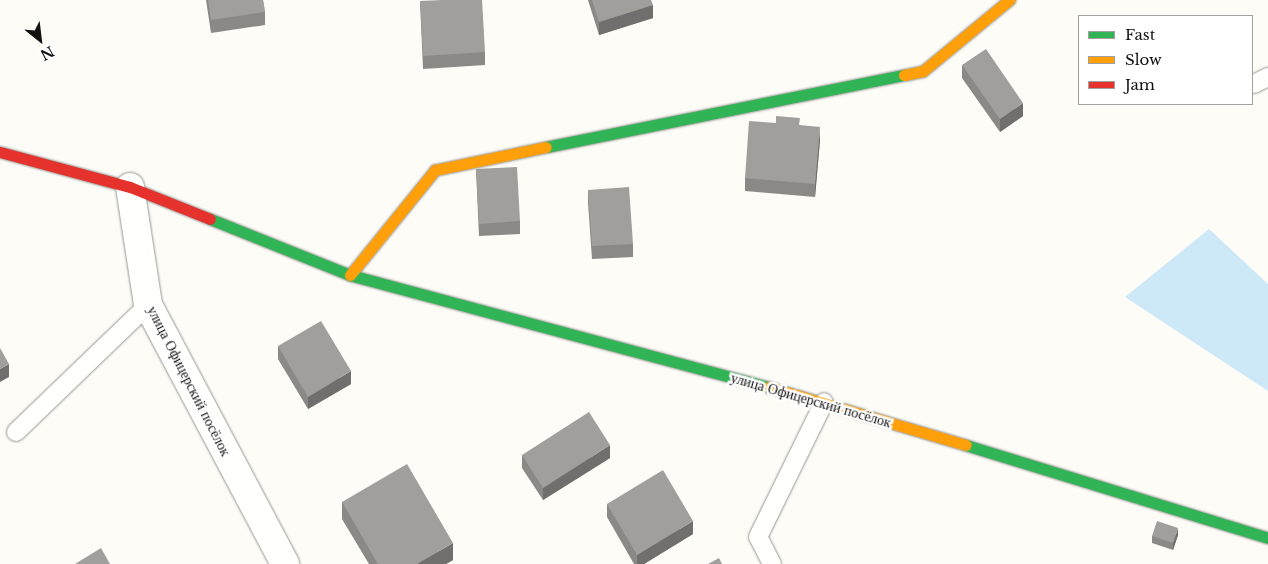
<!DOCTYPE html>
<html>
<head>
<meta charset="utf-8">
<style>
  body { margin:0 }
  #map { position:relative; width:1268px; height:564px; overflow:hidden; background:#fdfcf7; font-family:"Libre Baskerville",serif }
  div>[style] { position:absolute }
  .water>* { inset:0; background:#cde8f7 }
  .roads { filter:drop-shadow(0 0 1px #979795) drop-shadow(0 0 1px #979795) }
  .lane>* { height:18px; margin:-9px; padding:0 9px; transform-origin:9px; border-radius:9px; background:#fffffe }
  .street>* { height:28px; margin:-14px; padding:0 14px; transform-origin:14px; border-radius:14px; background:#fffffe }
  .fast>* { height:11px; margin:-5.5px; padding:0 5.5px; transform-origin:5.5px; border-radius:5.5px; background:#30b455 }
  .slow>* { height:11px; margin:-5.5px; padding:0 5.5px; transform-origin:5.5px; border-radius:5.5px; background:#ff9f0a }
  .jam>* { height:11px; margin:-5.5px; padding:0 5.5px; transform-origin:5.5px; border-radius:5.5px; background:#e5322d }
  .wall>* { inset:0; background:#8a8986 }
  .shaded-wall>* { inset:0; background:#716f6d }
  .building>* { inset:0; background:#a19f9c }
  span { translate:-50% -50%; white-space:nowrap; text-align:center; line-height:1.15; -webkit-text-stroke:5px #fff; paint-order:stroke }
  .street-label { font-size:14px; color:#111 }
  .legend { position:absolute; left:1078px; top:15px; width:175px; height:90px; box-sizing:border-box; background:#fff; border:1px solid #a0a0a0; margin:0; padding:6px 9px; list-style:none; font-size:15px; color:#111 }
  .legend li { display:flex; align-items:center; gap:10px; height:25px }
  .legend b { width:25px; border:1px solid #a0a0a0 }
  .north { position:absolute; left:15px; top:15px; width:50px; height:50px; -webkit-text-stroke:4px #fff; paint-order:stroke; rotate:151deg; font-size:14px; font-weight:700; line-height:20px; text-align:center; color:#111 }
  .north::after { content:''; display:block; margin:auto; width:18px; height:22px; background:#111; clip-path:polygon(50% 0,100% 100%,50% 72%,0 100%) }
</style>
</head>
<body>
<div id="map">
  <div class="water">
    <div style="clip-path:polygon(1209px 229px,1268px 284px,1268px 391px,1125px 297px)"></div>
  </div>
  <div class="roads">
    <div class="lane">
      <div style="left:1254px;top:84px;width:16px;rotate:-27deg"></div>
      <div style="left:16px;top:432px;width:183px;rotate:-43.9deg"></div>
      <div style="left:772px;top:564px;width:30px;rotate:-117deg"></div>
      <div style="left:758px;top:537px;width:150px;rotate:-63.9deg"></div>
    </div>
    <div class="street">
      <div style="left:130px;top:187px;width:119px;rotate:81.3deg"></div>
      <div style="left:148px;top:305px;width:293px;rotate:62.1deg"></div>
    </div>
    <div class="fast">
      <div style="left:546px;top:147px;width:365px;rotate:-11.4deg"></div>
      <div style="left:210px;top:219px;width:151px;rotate:21.8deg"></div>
      <div style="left:350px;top:275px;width:434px;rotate:15deg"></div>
      <div style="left:966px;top:445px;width:316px;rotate:17.1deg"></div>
    </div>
    <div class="slow">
      <div style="left:904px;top:75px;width:19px;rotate:-12deg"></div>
      <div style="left:923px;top:71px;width:112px;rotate:-39.5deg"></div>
      <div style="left:350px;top:275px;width:135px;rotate:-51deg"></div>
      <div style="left:435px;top:170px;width:113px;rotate:-11.7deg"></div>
      <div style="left:769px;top:387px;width:205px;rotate:16.4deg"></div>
    </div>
    <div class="jam">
      <div style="left:0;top:152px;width:135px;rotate:15.1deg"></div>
      <div style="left:130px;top:187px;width:86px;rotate:21.8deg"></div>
    </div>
  </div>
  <div class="wall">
    <div style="clip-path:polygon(206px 0,263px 0,265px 12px,265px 25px,211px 33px)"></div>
    <div style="clip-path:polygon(588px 0,651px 0,653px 18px,599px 35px)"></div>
    <div style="clip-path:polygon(420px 1px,485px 52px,485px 65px,423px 69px)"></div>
    <div style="clip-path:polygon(962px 65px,1023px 116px,1000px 132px,962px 78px)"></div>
    <div style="clip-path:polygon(776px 123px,800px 125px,820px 140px,815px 197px,745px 191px,745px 178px)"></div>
    <div style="clip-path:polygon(476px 169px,520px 221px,520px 234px,479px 236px)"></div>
    <div style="clip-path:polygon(588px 190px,633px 244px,633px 257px,592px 259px,588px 203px)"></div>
    <div style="clip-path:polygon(278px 346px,351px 384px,308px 409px,278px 359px)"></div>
    <div style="clip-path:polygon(522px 455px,610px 458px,543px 500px,522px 468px)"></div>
    <div style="clip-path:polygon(342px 502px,453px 560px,446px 564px,369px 564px,342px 519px)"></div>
    <div style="clip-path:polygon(607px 504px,693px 534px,644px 564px,634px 564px,607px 517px)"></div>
    <div style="clip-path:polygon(1178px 535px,1173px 550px,1152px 543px,1152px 536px)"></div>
  </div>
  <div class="shaded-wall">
    <div style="clip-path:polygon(653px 5px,653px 18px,599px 35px,599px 22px)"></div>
    <div style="clip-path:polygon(1023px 103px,1023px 116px,1000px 132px,1000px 119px)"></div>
    <div style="clip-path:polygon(820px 127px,820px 140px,815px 197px,815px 184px)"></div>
    <div style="clip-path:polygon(9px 364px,9px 377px,0 382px,0 369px)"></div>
    <div style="clip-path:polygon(351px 371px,351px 384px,308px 409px,308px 397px)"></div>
    <div style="clip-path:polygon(610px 445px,610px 458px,543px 500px,543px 488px)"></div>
    <div style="clip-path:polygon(693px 521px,693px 534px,644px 564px,637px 564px,637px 555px)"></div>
    <div style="clip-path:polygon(1178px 528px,1178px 535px,1173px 550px,1173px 543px)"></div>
    <div style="clip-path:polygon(453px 543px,453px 560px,446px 564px,417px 564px)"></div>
  </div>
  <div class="building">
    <div style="clip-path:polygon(208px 0,263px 0,265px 12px,211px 20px)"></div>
    <div style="clip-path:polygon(442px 0,482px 0,485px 52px,423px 56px,420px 1px)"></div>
    <div style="clip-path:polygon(592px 0,651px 0,653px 5px,599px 22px)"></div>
    <div style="clip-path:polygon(986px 49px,1023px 103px,1000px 119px,962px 65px)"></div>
    <div style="clip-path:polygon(776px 116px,800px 118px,799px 125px,820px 127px,815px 184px,745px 178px,749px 121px,776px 123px)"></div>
    <div style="clip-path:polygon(517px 167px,520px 221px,479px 224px,476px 169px)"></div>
    <div style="clip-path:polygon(629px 187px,633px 244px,592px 246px,588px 190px)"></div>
    <div style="clip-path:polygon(321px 321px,351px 371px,308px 397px,278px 346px)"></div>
    <div style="clip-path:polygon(0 348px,9px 364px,0 369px)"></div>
    <div style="clip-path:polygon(589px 412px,610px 445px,543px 488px,522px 455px)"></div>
    <div style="clip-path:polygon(407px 464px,453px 543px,417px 564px,378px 564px,342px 502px)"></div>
    <div style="clip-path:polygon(663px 470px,693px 521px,637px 555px,607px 504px)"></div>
    <div style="clip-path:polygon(1157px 521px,1178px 528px,1173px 543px,1152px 536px)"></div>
    <div style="clip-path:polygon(101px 548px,110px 564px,75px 564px)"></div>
    <div style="clip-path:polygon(719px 558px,722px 564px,708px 564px)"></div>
  </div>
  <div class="street-label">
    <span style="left:189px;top:381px;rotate:63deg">улица Офицерский посёлок</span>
    <span style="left:811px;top:400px;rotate:16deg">улица Офицерский посёлок</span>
  </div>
  <ul class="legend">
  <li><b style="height:6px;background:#30b455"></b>Fast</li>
  <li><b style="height:6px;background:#ff9f0a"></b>Slow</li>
  <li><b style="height:6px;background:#e5322d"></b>Jam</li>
  </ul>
  <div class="north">N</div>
</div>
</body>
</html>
